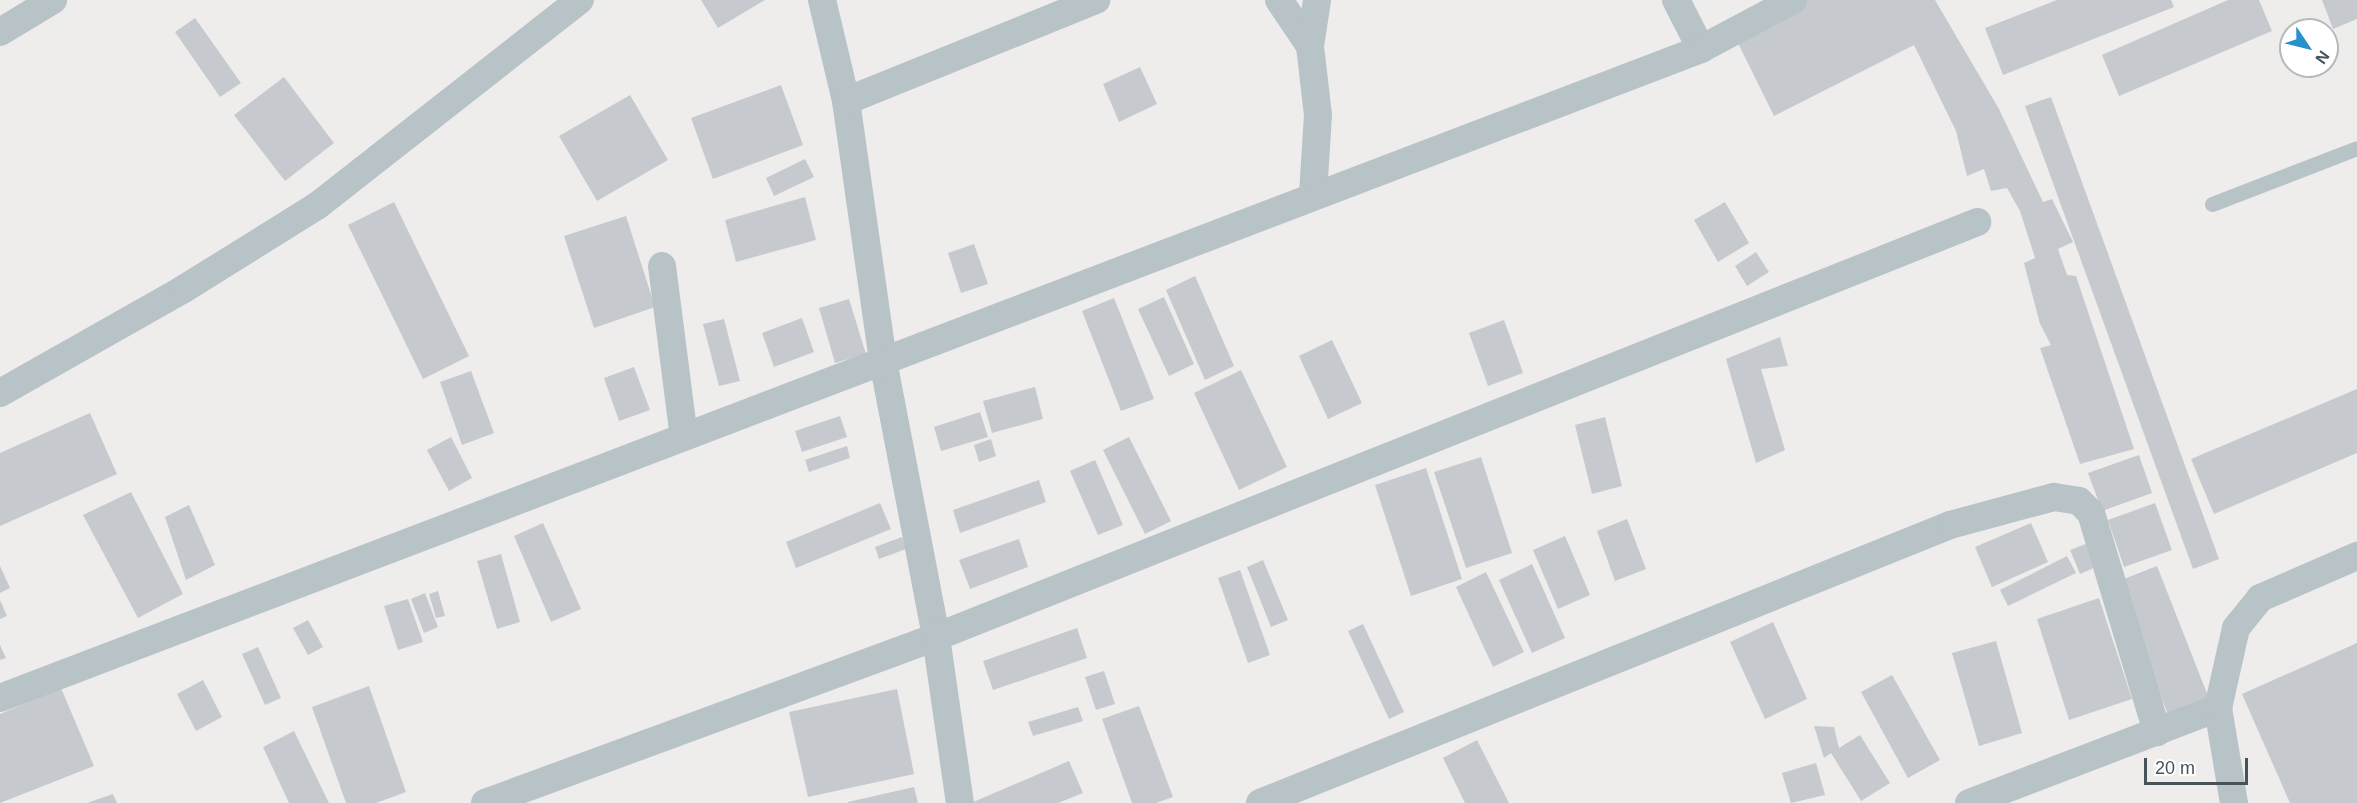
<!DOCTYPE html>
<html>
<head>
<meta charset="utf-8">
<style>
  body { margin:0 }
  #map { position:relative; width:2357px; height:803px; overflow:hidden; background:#efecec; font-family:Arial,sans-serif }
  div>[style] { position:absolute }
  .building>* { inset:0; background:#c6cace }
  .lane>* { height:15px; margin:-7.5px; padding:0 7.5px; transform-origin:7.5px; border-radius:7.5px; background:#b8c3c8 }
  .street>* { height:28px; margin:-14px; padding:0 14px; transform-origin:14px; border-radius:14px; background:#b8c3c8 }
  span { translate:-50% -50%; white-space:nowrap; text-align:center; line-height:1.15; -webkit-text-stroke:5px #fff; paint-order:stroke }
  .north { position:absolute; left:2279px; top:18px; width:60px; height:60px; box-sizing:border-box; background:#fff; border:2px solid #b5babc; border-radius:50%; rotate:125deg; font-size:16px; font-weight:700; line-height:24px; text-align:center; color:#465358 }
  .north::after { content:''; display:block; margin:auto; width:21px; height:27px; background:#2791cd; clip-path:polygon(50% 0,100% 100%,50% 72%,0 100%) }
  .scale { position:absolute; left:2144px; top:758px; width:104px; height:27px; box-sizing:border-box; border:3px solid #465358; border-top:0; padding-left:8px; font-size:18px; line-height:21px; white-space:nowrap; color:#465358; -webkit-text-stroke:4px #fff; paint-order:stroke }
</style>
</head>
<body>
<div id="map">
  <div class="building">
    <div style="clip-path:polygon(701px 0,765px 0,718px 28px)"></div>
    <div style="clip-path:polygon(1807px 0,1935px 0,1999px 109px,2043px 202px,2052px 199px,2073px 242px,2058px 249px,2067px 275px,2076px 276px,2134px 449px,2080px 464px,2040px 348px,2051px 345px,2040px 324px,2024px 263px,2035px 258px,2020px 211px,2007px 188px,1991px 191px,1984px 169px,1967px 176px,1956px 131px,1914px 45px,1774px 116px,1735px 37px)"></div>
    <div style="clip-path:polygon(2057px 0,2171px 0,2174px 7px,2003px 75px,1985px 28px)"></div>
    <div style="clip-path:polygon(2228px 0,2259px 0,2272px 31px,2119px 96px,2102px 55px)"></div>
    <div style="clip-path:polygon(2322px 0,2357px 0,2357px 19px,2333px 29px)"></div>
    <div style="clip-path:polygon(195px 18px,241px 83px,220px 97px,175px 32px)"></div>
    <div style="clip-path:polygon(1140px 67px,1157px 104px,1119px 122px,1103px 84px)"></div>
    <div style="clip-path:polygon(284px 77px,334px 143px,285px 181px,234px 115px)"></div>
    <div style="clip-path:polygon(781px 85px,803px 145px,713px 179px,691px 118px)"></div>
    <div style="clip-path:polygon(630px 95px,668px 160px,597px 201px,559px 136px)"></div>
    <div style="clip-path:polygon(2051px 97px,2219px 559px,2193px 569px,2025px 106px)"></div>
    <div style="clip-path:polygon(805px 159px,814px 177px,774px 196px,766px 178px)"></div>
    <div style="clip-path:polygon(805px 197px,816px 240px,736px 262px,725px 220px)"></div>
    <div style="clip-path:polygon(394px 202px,469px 356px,423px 379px,348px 225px)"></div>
    <div style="clip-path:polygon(1725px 202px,1749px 243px,1718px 262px,1694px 220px)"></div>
    <div style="clip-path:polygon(626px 216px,655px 307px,594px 328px,564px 236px)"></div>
    <div style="clip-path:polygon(974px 244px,988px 284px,961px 293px,948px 253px)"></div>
    <div style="clip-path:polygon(1756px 252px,1769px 272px,1747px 286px,1735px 266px)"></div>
    <div style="clip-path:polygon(1195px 276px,1234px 366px,1205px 380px,1166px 290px)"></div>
    <div style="clip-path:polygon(1164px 297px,1194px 364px,1169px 376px,1138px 309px)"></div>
    <div style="clip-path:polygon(1114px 298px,1154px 399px,1121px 411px,1082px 311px)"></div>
    <div style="clip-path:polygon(849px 299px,866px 354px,835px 363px,819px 308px)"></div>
    <div style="clip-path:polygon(802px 318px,814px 352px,774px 367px,762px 333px)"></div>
    <div style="clip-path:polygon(724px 319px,740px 381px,719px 386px,703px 324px)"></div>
    <div style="clip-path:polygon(1504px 320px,1523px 373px,1488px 386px,1469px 333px)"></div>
    <div style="clip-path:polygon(1780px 337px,1788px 366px,1761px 369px,1785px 450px,1756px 463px,1726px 359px)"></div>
    <div style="clip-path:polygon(1332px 340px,1362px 403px,1328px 419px,1299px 356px)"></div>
    <div style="clip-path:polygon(634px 367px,650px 410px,619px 421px,604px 378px)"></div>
    <div style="clip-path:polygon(1241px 370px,1287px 467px,1239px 490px,1194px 393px)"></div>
    <div style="clip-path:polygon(471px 371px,494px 433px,462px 445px,440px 382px)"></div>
    <div style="clip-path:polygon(1035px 387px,1043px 419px,992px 433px,983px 401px)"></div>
    <div style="clip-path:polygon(2357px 389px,2357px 453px,2214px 514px,2191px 459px)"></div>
    <div style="clip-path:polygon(980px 412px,988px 437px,941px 451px,934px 427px)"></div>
    <div style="clip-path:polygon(90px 413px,117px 474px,0 526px,0 453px)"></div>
    <div style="clip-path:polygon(840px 416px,847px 437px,802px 452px,795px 431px)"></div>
    <div style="clip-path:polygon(1605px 417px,1622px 486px,1592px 494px,1575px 425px)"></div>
    <div style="clip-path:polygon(451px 437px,472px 478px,449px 491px,427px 450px)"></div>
    <div style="clip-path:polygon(1129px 437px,1171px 521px,1145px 534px,1103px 450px)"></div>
    <div style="clip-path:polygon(991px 439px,996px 456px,979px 462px,974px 445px)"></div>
    <div style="clip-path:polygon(847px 446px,850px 458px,809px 472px,805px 460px)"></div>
    <div style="clip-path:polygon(2139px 455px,2152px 493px,2102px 511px,2088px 473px)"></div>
    <div style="clip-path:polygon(1481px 457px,1512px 553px,1466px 568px,1434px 472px)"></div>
    <div style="clip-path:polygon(1095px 460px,1123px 525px,1098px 535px,1070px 471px)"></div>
    <div style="clip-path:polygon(1426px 468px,1462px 579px,1411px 596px,1375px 485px)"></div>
    <div style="clip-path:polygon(1039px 480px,1046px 502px,960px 533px,953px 510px)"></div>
    <div style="clip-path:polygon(131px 492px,183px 594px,138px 618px,83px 515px)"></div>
    <div style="clip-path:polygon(880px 503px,891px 529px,796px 568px,786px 542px)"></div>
    <div style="clip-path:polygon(2155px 503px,2172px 550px,2124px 567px,2108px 520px)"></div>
    <div style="clip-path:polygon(189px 505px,215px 565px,186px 580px,165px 517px)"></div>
    <div style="clip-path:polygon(1627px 519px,1646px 569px,1615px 581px,1597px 531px)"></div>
    <div style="clip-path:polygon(543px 523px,581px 609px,551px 622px,514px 536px)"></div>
    <div style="clip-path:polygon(2031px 523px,2048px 562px,1992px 587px,1975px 547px)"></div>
    <div style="clip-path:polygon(1565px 536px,1590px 595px,1558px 609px,1533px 550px)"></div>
    <div style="clip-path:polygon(902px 537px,906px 549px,879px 559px,875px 547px)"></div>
    <div style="clip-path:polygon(1019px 539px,1028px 567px,970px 589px,959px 560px)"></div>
    <div style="clip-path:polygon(2088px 543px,2098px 566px,2080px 574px,2070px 550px)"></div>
    <div style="clip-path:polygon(501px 554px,520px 622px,497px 629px,477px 561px)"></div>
    <div style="clip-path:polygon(2067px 556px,2076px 573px,2008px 606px,2000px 590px)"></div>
    <div style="clip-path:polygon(1263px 560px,1288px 620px,1271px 627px,1247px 567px)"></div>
    <div style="clip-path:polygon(1532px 564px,1565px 638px,1532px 653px,1499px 580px)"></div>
    <div style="clip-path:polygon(0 566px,10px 588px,0 593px)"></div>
    <div style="clip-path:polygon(2157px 566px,2210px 701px,2169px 717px,2116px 582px)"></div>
    <div style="clip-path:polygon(1240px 570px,1270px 655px,1248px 663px,1218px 578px)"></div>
    <div style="clip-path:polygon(1486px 572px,1524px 652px,1493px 667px,1456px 587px)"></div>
    <div style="clip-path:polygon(438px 591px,445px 616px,436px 618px,429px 594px)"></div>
    <div style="clip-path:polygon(425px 593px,438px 627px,424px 633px,411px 599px)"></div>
    <div style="clip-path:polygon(2099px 598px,2132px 699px,2069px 720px,2037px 619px)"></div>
    <div style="clip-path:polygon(408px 599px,423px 642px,398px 650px,384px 606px)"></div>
    <div style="clip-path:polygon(0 600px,7px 616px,0 619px)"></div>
    <div style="clip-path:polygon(308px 620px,323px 647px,308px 655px,293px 628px)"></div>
    <div style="clip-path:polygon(1773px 622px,1807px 699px,1765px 719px,1730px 642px)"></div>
    <div style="clip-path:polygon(1363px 624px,1404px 712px,1389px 719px,1348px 631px)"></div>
    <div style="clip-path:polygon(1077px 628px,1087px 658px,993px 690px,983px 661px)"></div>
    <div style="clip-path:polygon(1996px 641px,2022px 733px,1979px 746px,1952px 653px)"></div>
    <div style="clip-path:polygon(2357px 643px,2357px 803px,2290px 803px,2242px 694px)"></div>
    <div style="clip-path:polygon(0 645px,6px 658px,0 660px)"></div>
    <div style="clip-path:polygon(258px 647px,281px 698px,265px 705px,242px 654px)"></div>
    <div style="clip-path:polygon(1104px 671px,1115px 704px,1096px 710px,1085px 677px)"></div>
    <div style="clip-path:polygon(1892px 675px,1940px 760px,1908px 778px,1861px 692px)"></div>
    <div style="clip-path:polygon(203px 680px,222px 717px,196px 731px,177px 694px)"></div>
    <div style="clip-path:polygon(369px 686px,406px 792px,376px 803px,346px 803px,312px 707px)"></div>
    <div style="clip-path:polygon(61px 688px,94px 766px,0 803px,0 714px)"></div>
    <div style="clip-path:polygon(897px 689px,914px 774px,808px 797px,789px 712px)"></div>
    <div style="clip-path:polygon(1139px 706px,1173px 797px,1156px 803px,1132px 803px,1102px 719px)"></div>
    <div style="clip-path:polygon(1078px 707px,1083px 721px,1033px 736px,1028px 722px)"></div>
    <div style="clip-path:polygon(1814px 726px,1834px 727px,1839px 748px,1860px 735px,1890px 783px,1861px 801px,1831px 753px,1824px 758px)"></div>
    <div style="clip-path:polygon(294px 731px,329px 803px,289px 803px,263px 747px)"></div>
    <div style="clip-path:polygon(1477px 740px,1509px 803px,1465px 803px,1443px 758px)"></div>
    <div style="clip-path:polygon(1069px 761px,1083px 793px,1058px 803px,971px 803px)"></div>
    <div style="clip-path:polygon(1816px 763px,1825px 795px,1791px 803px,1782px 773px)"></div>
    <div style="clip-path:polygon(914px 787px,918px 803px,848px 803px,848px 802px)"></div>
    <div style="clip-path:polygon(113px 794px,117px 803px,87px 803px)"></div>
  </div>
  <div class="lane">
    <div style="left:2212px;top:204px;width:155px;rotate:-21.1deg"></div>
  </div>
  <div class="street">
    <div style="left:822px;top:0;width:104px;rotate:76.6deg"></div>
    <div style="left:846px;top:101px;width:263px;rotate:81.9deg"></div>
    <div style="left:883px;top:361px;width:281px;rotate:79.1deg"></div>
    <div style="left:936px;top:637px;width:168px;rotate:81.8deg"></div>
    <div style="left:1279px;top:0;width:55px;rotate:56deg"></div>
    <div style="left:1310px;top:46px;width:69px;rotate:83.4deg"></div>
    <div style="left:1318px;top:115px;width:79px;rotate:93.6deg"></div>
    <div style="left:1676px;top:0;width:55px;rotate:63deg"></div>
    <div style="left:0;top:32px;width:62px;rotate:-31.1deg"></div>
    <div style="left:1310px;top:46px;width:47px;rotate:-81.3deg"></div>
    <div style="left:846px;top:101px;width:270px;rotate:-22deg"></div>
    <div style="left:662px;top:266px;width:172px;rotate:82.7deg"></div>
    <div style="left:0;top:393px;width:209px;rotate:-29.5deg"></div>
    <div style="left:182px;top:290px;width:159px;rotate:-31.9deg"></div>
    <div style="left:317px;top:206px;width:334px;rotate:-38.1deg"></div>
    <div style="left:0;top:698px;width:1821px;rotate:-20.88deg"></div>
    <div style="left:1701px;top:49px;width:104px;rotate:-28deg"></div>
    <div style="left:485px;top:803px;width:481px;rotate:-20.2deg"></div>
    <div style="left:936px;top:637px;width:1121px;rotate:-21.73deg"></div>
    <div style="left:1260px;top:803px;width:744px;rotate:-21.94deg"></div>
    <div style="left:1950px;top:525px;width:108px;rotate:-15.1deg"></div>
    <div style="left:2054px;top:497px;width:25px;rotate:9deg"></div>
    <div style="left:2079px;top:501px;width:17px;rotate:45deg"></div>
    <div style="left:2091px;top:513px;width:229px;rotate:73.2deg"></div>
    <div style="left:1969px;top:803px;width:267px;rotate:-20.9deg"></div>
    <div style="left:2234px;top:803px;width:96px;rotate:-99.6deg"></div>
    <div style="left:2218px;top:708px;width:82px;rotate:-77.3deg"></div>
    <div style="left:2236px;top:628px;width:38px;rotate:-51deg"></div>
    <div style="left:2260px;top:598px;width:106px;rotate:-23.4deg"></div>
  </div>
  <div class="north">N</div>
  <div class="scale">20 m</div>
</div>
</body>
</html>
